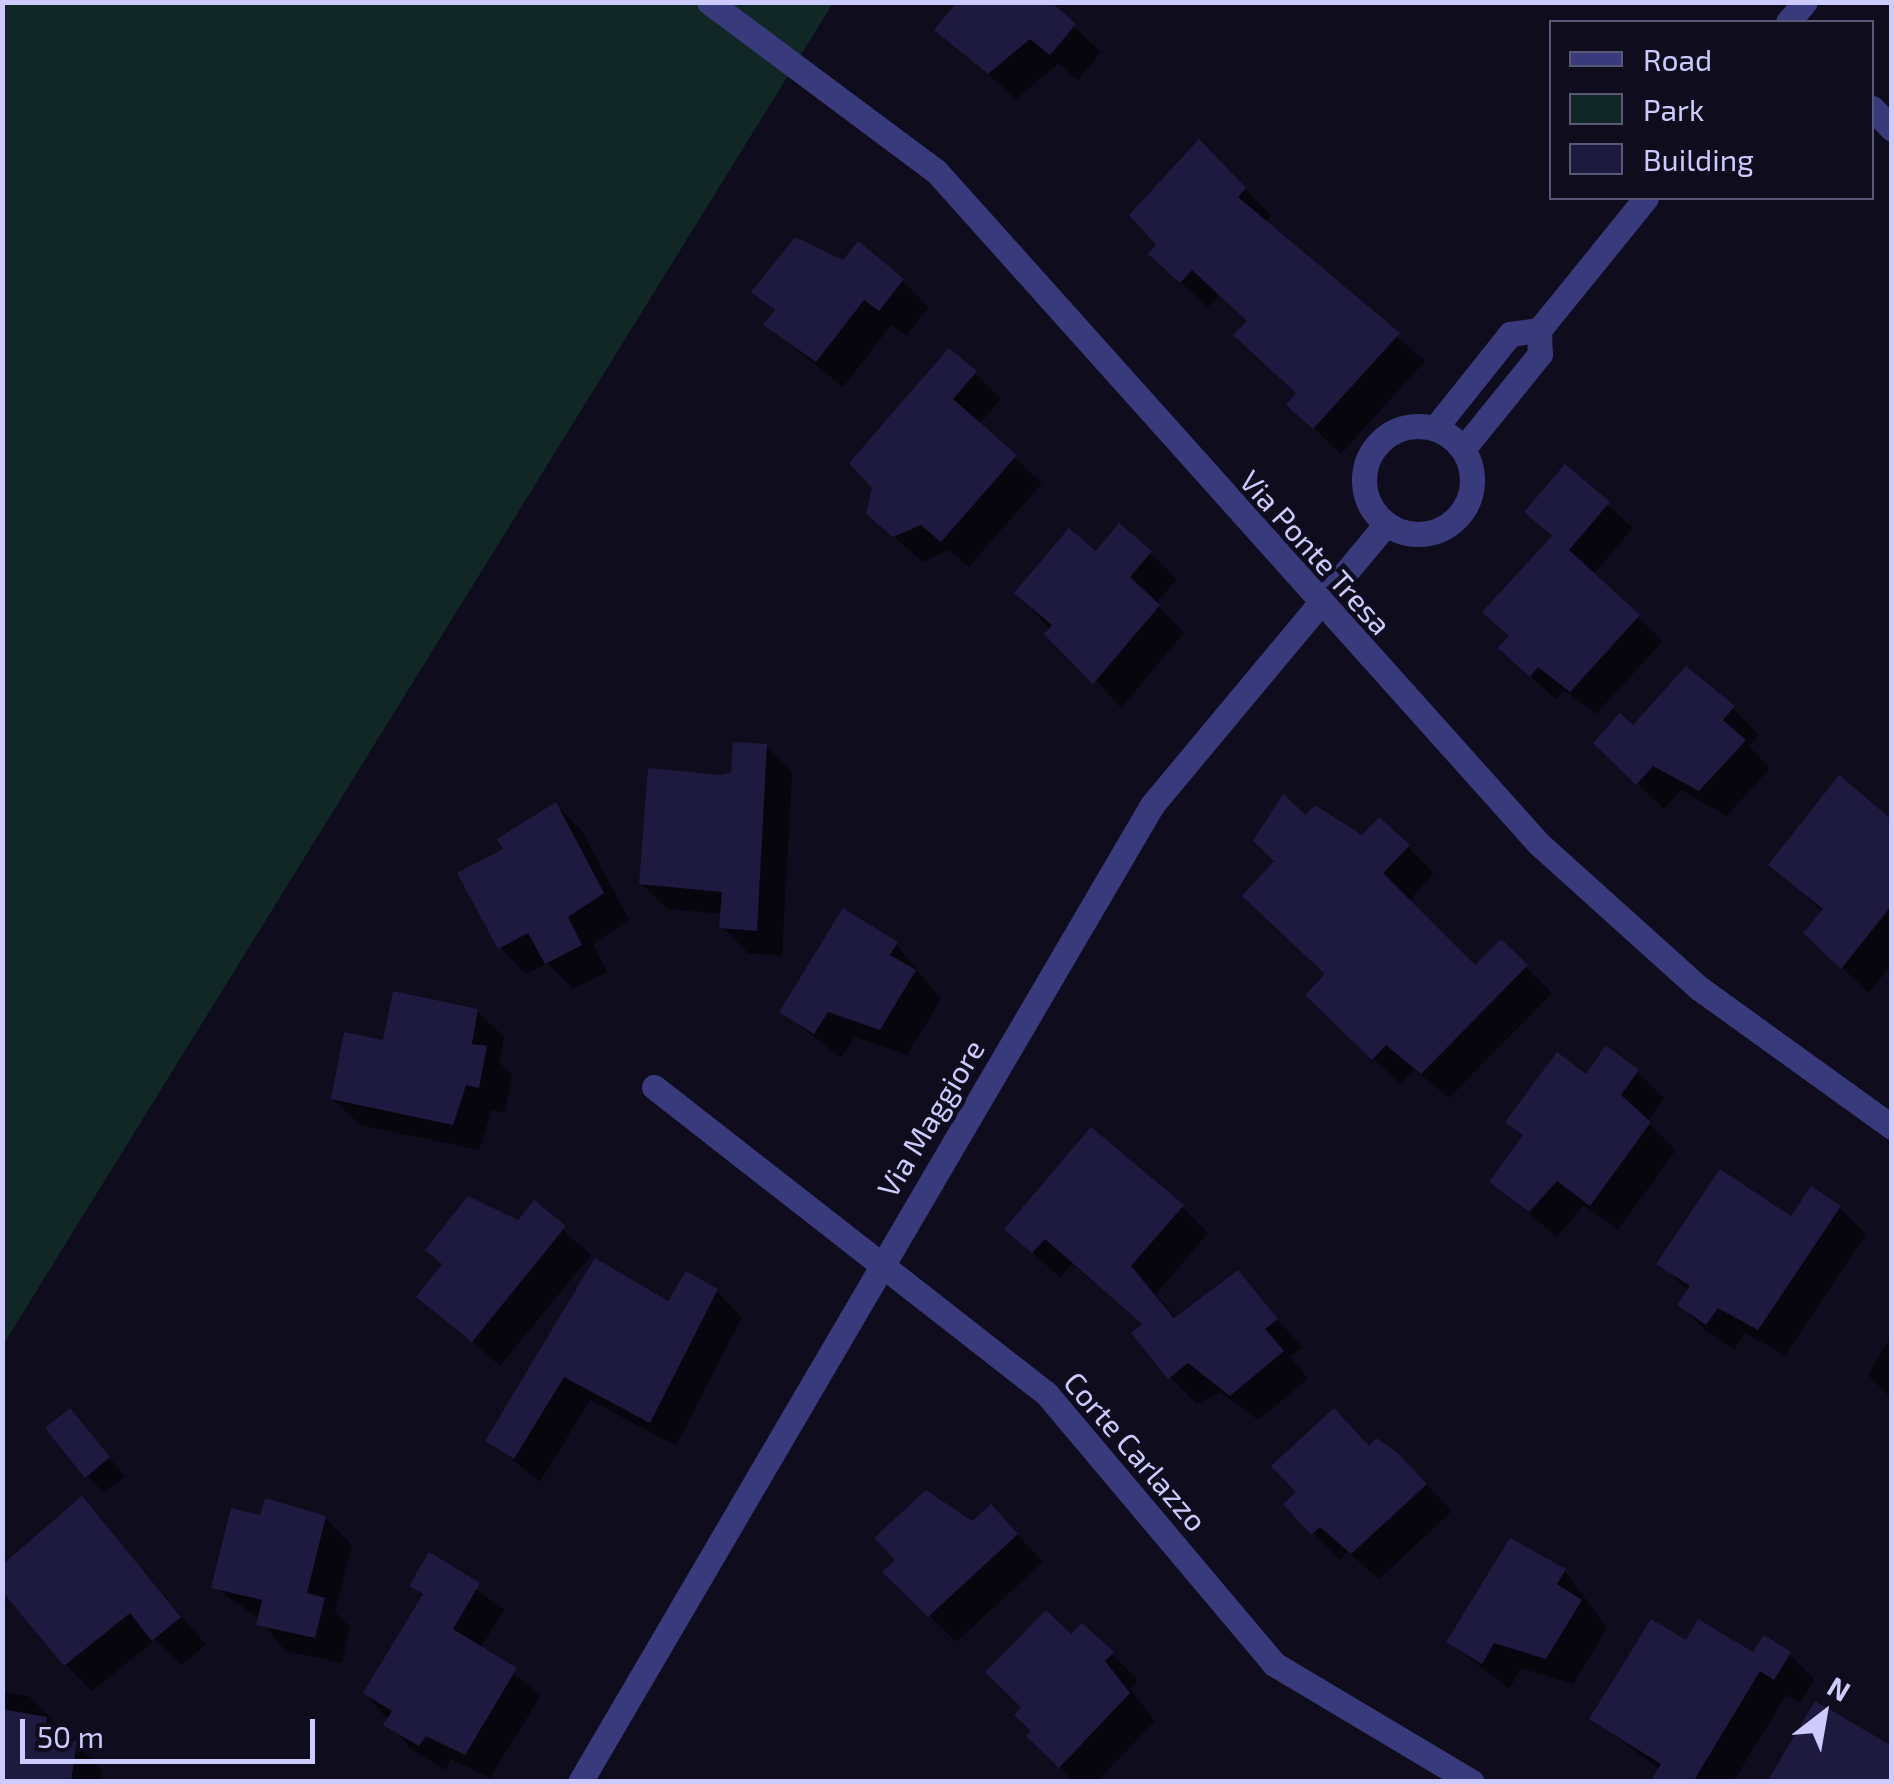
<!DOCTYPE html>
<html>
<head>
<meta charset="utf-8">
<style>
  body { margin:0 }
  #map { position:relative; width:1894px; height:1784px; overflow:hidden; background:#0e0c1d; font-family:"Exo 2",sans-serif }
  div>[style] { position:absolute }
  .green>* { inset:0; background:#102725 }
  .shadow>* { inset:0; background:#0007 }
  .building>* { inset:0; background:#1e193e }
  .minor>* { height:25px; margin:-12.5px; padding:0 12.5px; transform-origin:12.5px; border-radius:12.5px; background:#393a7b }
  .minor>.ring { margin:-12.5px; padding:0; box-sizing:content-box; background:none; border:25px solid #393a7b; border-radius:50% }
  span { translate:-50% -50%; white-space:nowrap; text-align:center; line-height:1.15; -webkit-text-stroke:9px #0e0c1d; paint-order:stroke }
  .street-label { font-size:30px; color:#cdcbfd }
  .frame { position:absolute; inset:0; border:5px solid #cdcbfd; pointer-events:none }
  .legend { position:absolute; left:1549px; top:20px; width:325px; height:180px; box-sizing:border-box; background:#0e0c1d; border:2px solid #5a5877; margin:0; padding:12px 18px; list-style:none; font-size:30px; color:#cdcbfd }
  .legend li { display:flex; align-items:center; gap:20px; height:50px }
  .legend b { width:50px; border:2px solid #5a5877 }
  .north { position:absolute; left:1774px; top:1664px; width:100px; height:100px; -webkit-text-stroke:8px #0e0c1d; paint-order:stroke; rotate:31deg; font-size:28px; font-weight:700; line-height:40px; text-align:center; color:#cdcbfd }
  .north::after { content:''; display:block; margin:auto; width:35px; height:45px; background:#cdcbfd; clip-path:polygon(50% 0,100% 100%,50% 72%,0 100%) }
  .scale { position:absolute; left:20px; top:1719px; width:295px; height:45px; box-sizing:border-box; border:5px solid #cdcbfd; border-top:0; padding-left:12px; font-size:30px; line-height:35px; white-space:nowrap; color:#cdcbfd; -webkit-text-stroke:8px #0e0c1d; paint-order:stroke }
</style>
</head>
<body>
<div id="map">
  <div class="green">
    <div style="clip-path:polygon(3px 3px,833px 3px,3px 1345px)"></div>
  </div>
  <div class="shadow">
    <div style="clip-path:polygon(950px 2px,1047px 2px,1101px 52px,1078px 80px,1058px 64px,1016px 99px,938px 30px,956px 8px)"></div>
    <div style="clip-path:polygon(1225px 168px,1271px 216px,1265px 223px,1425px 361px,1341px 454px,1289px 404px,1298px 394px,1249px 322px,1220px 294px,1208px 307px,1178px 280px)"></div>
    <div style="clip-path:polygon(844px 263px,902px 280px,929px 307px,906px 336px,892px 324px,843px 387px,766px 325px,776px 312px,755px 291px)"></div>
    <div style="clip-path:polygon(975px 373px,1001px 399px,979px 425px,1042px 483px,969px 567px,949px 550px,922px 562px,869px 513px,875px 487px)"></div>
    <div style="clip-path:polygon(1565px 467px,1633px 528px,1593px 575px,1663px 641px,1596px 714px,1564px 690px,1555px 699px,1526px 672px,1511px 637px,1553px 538px,1527px 512px)"></div>
    <div style="clip-path:polygon(1150px 553px,1177px 579px,1156px 604px,1184px 633px,1121px 708px,1017px 593px,1096px 554px)"></div>
    <div style="clip-path:polygon(1733px 708px,1759px 735px,1749px 746px,1770px 768px,1727px 816px,1681px 790px,1664px 809px,1596px 743px)"></div>
    <div style="clip-path:polygon(766px 746px,792px 772px,782px 956px,748px 953px,722px 927px,723px 914px,667px 909px,641px 883px,722px 777px)"></div>
    <div style="clip-path:polygon(556px 805px,582px 831px,629px 920px,593px 944px,607px 972px,573px 989px,547px 963px,526px 974px,500px 947px,506px 850px)"></div>
    <div style="clip-path:polygon(1306px 818px,1408px 847px,1434px 873px,1408px 902px,1475px 969px,1501px 943px,1552px 993px,1449px 1098px,1414px 1069px,1400px 1084px,1334px 1021px,1327px 975px,1278px 861px)"></div>
    <div style="clip-path:polygon(1892px 821px,1892px 964px,1869px 993px,1833px 959px,1824px 912px,1771px 865px)"></div>
    <div style="clip-path:polygon(896px 944px,941px 999px,907px 1055px,855px 1037px,841px 1058px,782px 1012px)"></div>
    <div style="clip-path:polygon(477px 1011px,504px 1037px,499px 1062px,512px 1075px,505px 1113px,492px 1110px,479px 1150px,360px 1125px,333px 1099px,385px 1043px)"></div>
    <div style="clip-path:polygon(1638px 1072px,1664px 1098px,1647px 1122px,1676px 1150px,1618px 1230px,1584px 1205px,1557px 1237px,1492px 1182px,1525px 1138px,1509px 1121px,1587px 1077px)"></div>
    <div style="clip-path:polygon(534px 1204px,591px 1255px,500px 1366px,420px 1296px,444px 1266px,428px 1250px,518px 1223px)"></div>
    <div style="clip-path:polygon(1182px 1207px,1208px 1233px,1156px 1294px,1177px 1319px,1238px 1274px,1302px 1347px,1290px 1357px,1308px 1379px,1258px 1420px,1220px 1392px,1197px 1404px,1170px 1377px,1144px 1325px,1072px 1264px,1060px 1278px,1008px 1229px)"></div>
    <div style="clip-path:polygon(1839px 1208px,1866px 1234px,1785px 1355px,1745px 1333px,1734px 1350px,1706px 1331px,1680px 1305px,1689px 1292px,1660px 1263px)"></div>
    <div style="clip-path:polygon(596px 1261px,669px 1305px,716px 1291px,742px 1317px,676px 1446px,590px 1400px,540px 1482px,488px 1440px)"></div>
    <div style="clip-path:polygon(1892px 1334px,1892px 1399px,1868px 1375px)"></div>
    <div style="clip-path:polygon(69px 1411px,125px 1476px,104px 1493px,87px 1476px)"></div>
    <div style="clip-path:polygon(1424px 1482px,1452px 1511px,1379px 1579px,1348px 1552px,1339px 1560px,1287px 1504px)"></div>
    <div style="clip-path:polygon(82px 1499px,206px 1645px,181px 1665px,155px 1640px,92px 1691px,66px 1665px)"></div>
    <div style="clip-path:polygon(325px 1518px,352px 1545px,335px 1612px,350px 1627px,342px 1663px,285px 1651px,260px 1619px,214px 1587px)"></div>
    <div style="clip-path:polygon(972px 1525px,1017px 1534px,1043px 1562px,956px 1642px,885px 1572px)"></div>
    <div style="clip-path:polygon(430px 1555px,504px 1610px,480px 1649px,541px 1695px,490px 1778px,451px 1759px,445px 1770px,411px 1749px,366px 1693px,424px 1597px,412px 1585px)"></div>
    <div style="clip-path:polygon(1565px 1571px,1607px 1628px,1573px 1684px,1521px 1668px,1509px 1689px,1449px 1642px)"></div>
    <div style="clip-path:polygon(1083px 1626px,1138px 1680px,1130px 1689px,1155px 1721px,1097px 1782px,1075px 1782px,1029px 1736px)"></div>
    <div style="clip-path:polygon(1686px 1643px,1789px 1654px,1814px 1679px,1800px 1703px,1786px 1695px,1733px 1782px,1662px 1782px,1660px 1770px,1593px 1719px)"></div>
    <div style="clip-path:polygon(2px 1692px,29px 1696px,102px 1770px,101px 1782px,2px 1782px)"></div>
  </div>
  <div class="building">
    <div style="clip-path:polygon(957px 2px,1051px 2px,1076px 24px,1050px 55px,1030px 39px,988px 74px,934px 30px)"></div>
    <div style="clip-path:polygon(1199px 139px,1246px 188px,1238px 197px,1400px 333px,1313px 429px,1286px 405px,1296px 393px,1233px 335px,1247px 321px,1192px 270px,1180px 283px,1148px 254px,1156px 245px,1129px 215px)"></div>
    <div style="clip-path:polygon(795px 237px,843px 260px,858px 241px,904px 279px,879px 311px,864px 300px,816px 362px,763px 325px,775px 310px,751px 292px)"></div>
    <div style="clip-path:polygon(949px 348px,977px 371px,953px 399px,1017px 455px,941px 542px,921px 525px,893px 537px,866px 514px,872px 488px,849px 463px)"></div>
    <div style="clip-path:polygon(1565px 464px,1610px 502px,1569px 550px,1640px 615px,1570px 692px,1538px 667px,1530px 677px,1498px 648px,1509px 636px,1482px 612px,1552px 536px,1524px 512px)"></div>
    <div style="clip-path:polygon(1119px 523px,1152px 551px,1130px 577px,1160px 605px,1093px 684px,1044px 634px,1052px 625px,1014px 593px,1069px 528px,1096px 551px)"></div>
    <div style="clip-path:polygon(1686px 666px,1735px 706px,1723px 720px,1746px 740px,1699px 791px,1653px 766px,1636px 785px,1593px 743px,1620px 713px,1633px 725px)"></div>
    <div style="clip-path:polygon(733px 742px,767px 744px,757px 931px,719px 928px,722px 892px,639px 884px,648px 768px,721px 775px,731px 772px)"></div>
    <div style="clip-path:polygon(1839px 775px,1892px 820px,1892px 905px,1841px 969px,1803px 933px,1823px 909px,1768px 865px)"></div>
    <div style="clip-path:polygon(1283px 794px,1306px 815px,1315px 805px,1362px 835px,1379px 817px,1410px 845px,1383px 873px,1475px 965px,1501px 939px,1528px 965px,1421px 1074px,1386px 1045px,1372px 1060px,1305px 995px,1325px 974px,1242px 896px,1274px 861px,1253px 841px)"></div>
    <div style="clip-path:polygon(556px 802px,604px 893px,568px 917px,582px 945px,545px 964px,528px 933px,498px 949px,457px 873px,503px 849px,497px 839px)"></div>
    <div style="clip-path:polygon(843px 908px,898px 942px,890px 955px,916px 970px,880px 1030px,828px 1012px,814px 1034px,779px 1012px)"></div>
    <div style="clip-path:polygon(393px 991px,478px 1009px,472px 1044px,487px 1046px,479px 1088px,466px 1085px,453px 1125px,331px 1099px,344px 1032px,383px 1040px)"></div>
    <div style="clip-path:polygon(1606px 1045px,1639px 1070px,1621px 1095px,1651px 1122px,1590px 1206px,1557px 1181px,1529px 1212px,1489px 1182px,1523px 1135px,1505px 1122px,1557px 1052px,1586px 1074px)"></div>
    <div style="clip-path:polygon(1091px 1127px,1184px 1205px,1131px 1266px,1174px 1318px,1238px 1270px,1278px 1319px,1265px 1329px,1284px 1351px,1230px 1396px,1188px 1363px,1168px 1379px,1131px 1333px,1142px 1324px,1045px 1239px,1032px 1253px,1004px 1229px)"></div>
    <div style="clip-path:polygon(1720px 1169px,1791px 1216px,1811px 1186px,1841px 1206px,1758px 1330px,1718px 1308px,1706px 1325px,1677px 1305px,1690px 1286px,1656px 1264px)"></div>
    <div style="clip-path:polygon(468px 1196px,518px 1220px,534px 1200px,566px 1226px,472px 1342px,416px 1297px,442px 1264px,425px 1250px)"></div>
    <div style="clip-path:polygon(595px 1258px,668px 1301px,686px 1271px,718px 1289px,650px 1423px,564px 1377px,514px 1459px,485px 1441px)"></div>
    <div style="clip-path:polygon(70px 1408px,110px 1457px,85px 1478px,45px 1428px)"></div>
    <div style="clip-path:polygon(1334px 1408px,1369px 1446px,1376px 1438px,1397px 1452px,1427px 1484px,1351px 1554px,1320px 1527px,1311px 1535px,1283px 1504px,1296px 1492px,1271px 1466px)"></div>
    <div style="clip-path:polygon(926px 1490px,972px 1521px,991px 1504px,1018px 1534px,928px 1617px,882px 1572px,895px 1560px,874px 1538px)"></div>
    <div style="clip-path:polygon(82px 1496px,181px 1617px,152px 1641px,130px 1613px,64px 1666px,2px 1591px,2px 1565px)"></div>
    <div style="clip-path:polygon(265px 1498px,326px 1516px,307px 1593px,325px 1598px,315px 1638px,256px 1625px,262px 1600px,211px 1588px,231px 1508px,260px 1515px)"></div>
    <div style="clip-path:polygon(1510px 1538px,1566px 1569px,1557px 1584px,1582px 1600px,1546px 1659px,1494px 1643px,1482px 1664px,1446px 1642px)"></div>
    <div style="clip-path:polygon(429px 1552px,480px 1583px,453px 1629px,517px 1668px,465px 1755px,426px 1736px,419px 1746px,383px 1725px,392px 1711px,363px 1693px,423px 1594px,409px 1586px)"></div>
    <div style="clip-path:polygon(1046px 1610px,1071px 1634px,1082px 1623px,1114px 1652px,1105px 1661px,1130px 1693px,1059px 1768px,1026px 1736px,1031px 1731px,1014px 1715px,1021px 1707px,985px 1672px)"></div>
    <div style="clip-path:polygon(1651px 1619px,1686px 1640px,1698px 1619px,1753px 1652px,1764px 1635px,1791px 1652px,1774px 1680px,1760px 1671px,1693px 1782px,1650px 1782px,1661px 1764px,1589px 1719px)"></div>
    <div style="clip-path:polygon(1815px 1701px,1892px 1746px,1892px 1782px,1767px 1782px)"></div>
    <div style="clip-path:polygon(2px 1709px,47px 1717px,45px 1736px,77px 1741px,71px 1782px,2px 1782px)"></div>
  </div>
  <div class="minor">
    <div style="left:709px;top:2px;width:283px;rotate:36.7deg"></div>
    <div style="left:936px;top:171px;width:904px;rotate:48.14deg"></div>
    <div style="left:1539px;top:844px;width:215px;rotate:42deg"></div>
    <div style="left:1699px;top:988px;width:238px;rotate:35.8deg"></div>
    <div style="left:1788px;top:22px;width:26px;rotate:-50deg"></div>
    <div style="left:1872px;top:108px;width:29px;rotate:46deg"></div>
    <div style="left:1539px;top:330px;width:170px;rotate:-51deg"></div>
    <div class="ring" style="left:1364px;top:426px;width:83px;height:83px"></div>
    <div style="left:1435px;top:428px;width:120px;rotate:-51.4deg"></div>
    <div style="left:1510px;top:334px;width:29px;rotate:-8deg"></div>
    <div style="left:1539px;top:330px;width:24px;rotate:88deg"></div>
    <div style="left:1540px;top:354px;width:122px;rotate:129deg"></div>
    <div style="left:654px;top:1087px;width:497px;rotate:38deg"></div>
    <div style="left:1046px;top:1393px;width:354px;rotate:49.9deg"></div>
    <div style="left:1274px;top:1664px;width:230px;rotate:30.8deg"></div>
    <div style="left:580px;top:1782px;width:1132px;rotate:-59.65deg"></div>
    <div style="left:1152px;top:805px;width:366px;rotate:-50.2deg"></div>
  </div>
  <div class="street-label">
    <span style="left:1316px;top:552px;rotate:48deg">Via Ponte Tresa</span>
    <span style="left:930px;top:1118px;rotate:-59deg">Via Maggiore</span>
    <span style="left:1136px;top:1451px;rotate:49deg">Corte Carlazzo</span>
  </div>
  <div class="frame"></div>
  <ul class="legend">
  <li><b style="height:12px;background:#393a7b"></b>Road</li>
  <li><b style="height:28px;background:#102725"></b>Park</li>
  <li><b style="height:28px;background:#1e193e"></b>Building</li>
  </ul>
  <div class="north">N</div>
  <div class="scale">50 m</div>
</div>
</body>
</html>
